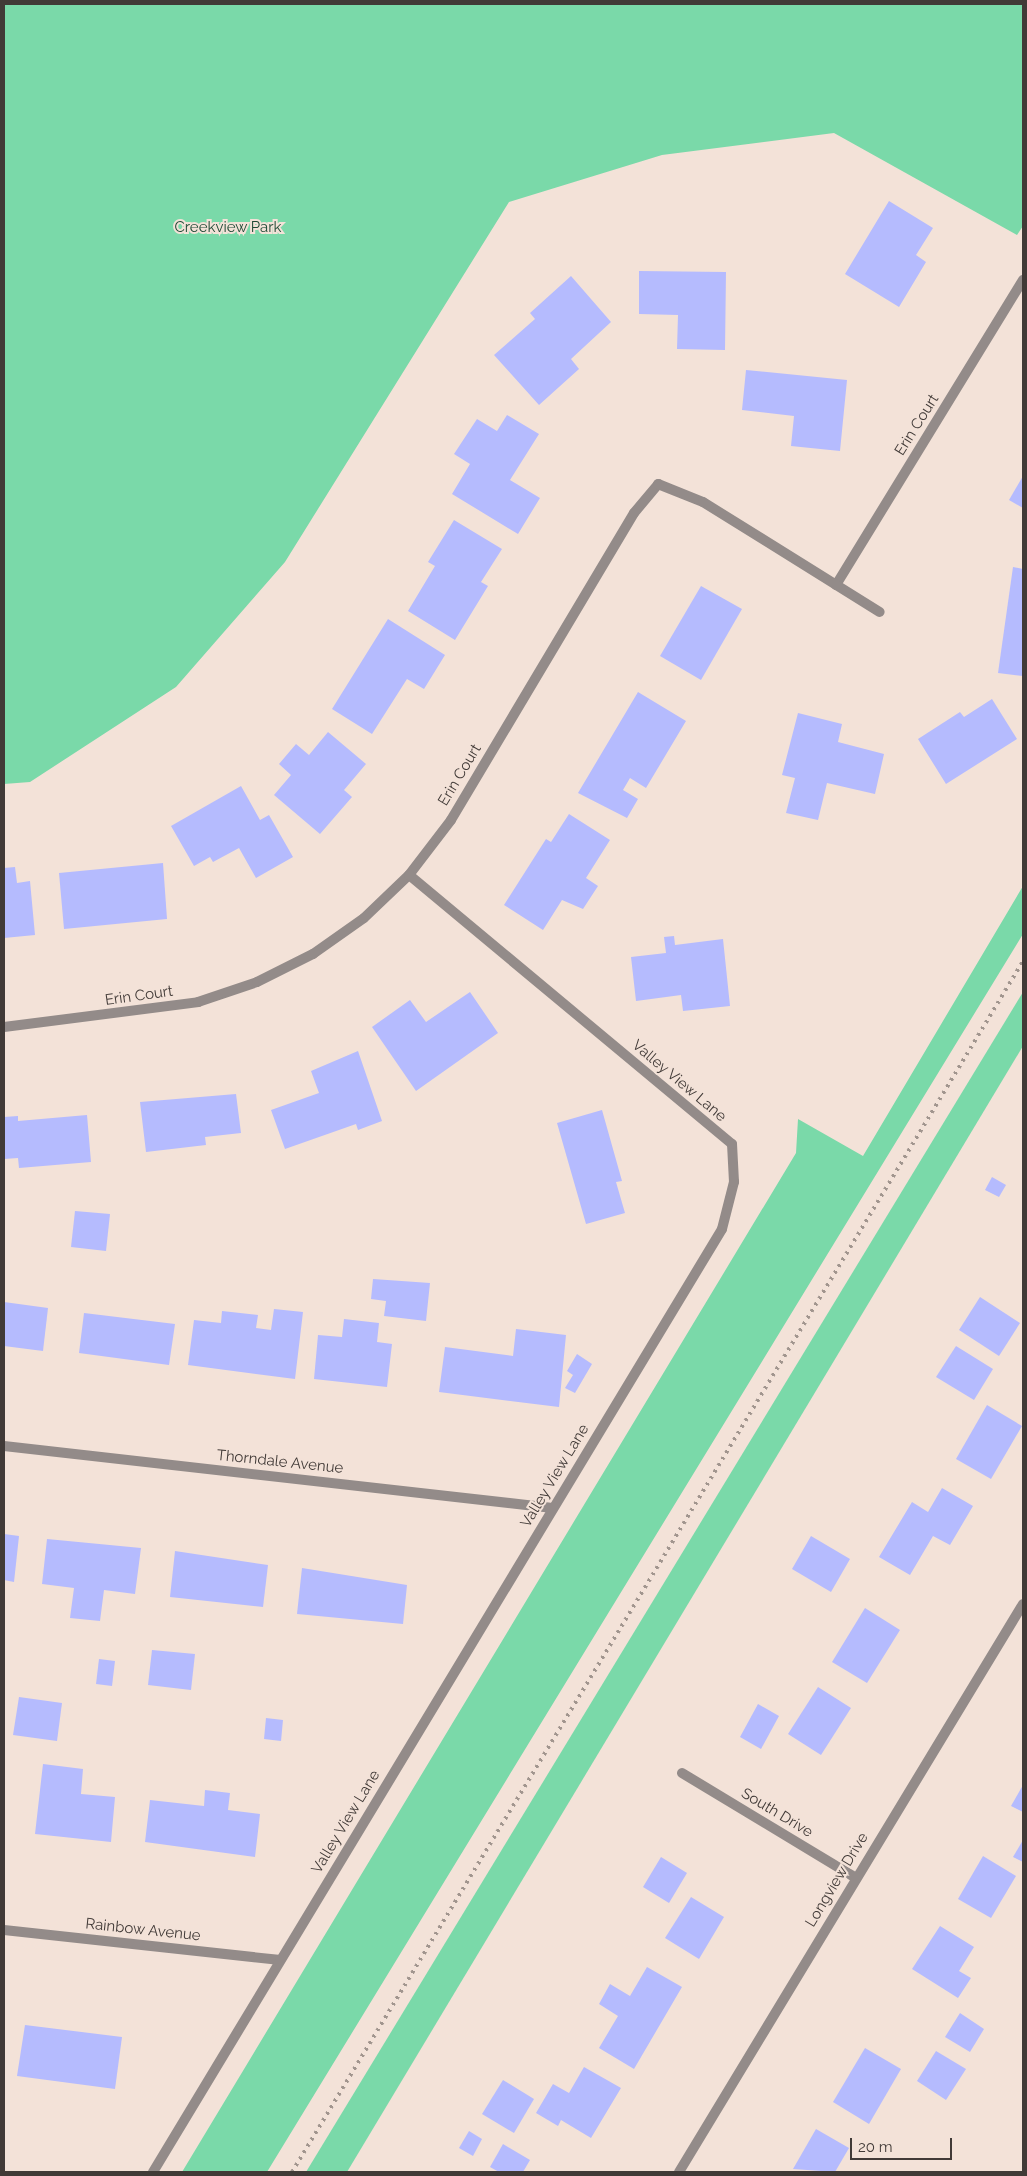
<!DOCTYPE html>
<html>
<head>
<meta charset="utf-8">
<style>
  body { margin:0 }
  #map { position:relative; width:1027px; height:2176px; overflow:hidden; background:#f3e2d8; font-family:Raleway,sans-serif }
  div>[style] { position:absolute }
  .green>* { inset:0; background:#7ad9a9 }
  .building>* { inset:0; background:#b5bbfe }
  .minor>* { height:10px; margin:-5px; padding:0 5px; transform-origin:5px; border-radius:5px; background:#938b89 }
  .rail>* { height:4px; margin-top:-2px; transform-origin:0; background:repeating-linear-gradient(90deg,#a1958e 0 2.5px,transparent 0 7.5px) }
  span { translate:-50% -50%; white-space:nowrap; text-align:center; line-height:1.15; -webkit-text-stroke:4px #f3e2d8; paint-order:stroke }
  .park-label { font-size:15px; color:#204a36 }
  .street-label { font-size:15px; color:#413a37 }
  .frame { position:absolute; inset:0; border:5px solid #413a37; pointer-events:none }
  .scale { position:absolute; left:850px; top:2138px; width:102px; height:22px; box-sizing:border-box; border:2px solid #413a37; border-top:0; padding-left:6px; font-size:15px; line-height:18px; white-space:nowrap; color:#413a37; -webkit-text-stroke:4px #f3e2d8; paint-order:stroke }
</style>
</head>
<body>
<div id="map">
  <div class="green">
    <div style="clip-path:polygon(4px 4px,1023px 4px,1023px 226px,1017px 235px,834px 133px,662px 155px,509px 202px,285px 562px,176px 687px,30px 782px,4px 784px)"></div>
    <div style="clip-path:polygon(1023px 886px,1023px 934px,267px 2172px,182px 2172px,796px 1153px,798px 1119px,863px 1156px)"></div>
    <div style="clip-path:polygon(1023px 992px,1023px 1046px,347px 2172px,306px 2172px)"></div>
  </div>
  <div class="building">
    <div style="clip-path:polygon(889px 201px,933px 228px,916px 255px,926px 262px,899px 307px,845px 274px)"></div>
    <div style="clip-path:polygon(639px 271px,726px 272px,725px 350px,677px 349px,678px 315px,639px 314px)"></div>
    <div style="clip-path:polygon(571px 276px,611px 322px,571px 359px,579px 369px,539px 405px,494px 355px,535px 319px,530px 313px)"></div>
    <div style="clip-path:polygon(746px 370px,847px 380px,840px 451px,791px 446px,794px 416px,742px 410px)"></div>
    <div style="clip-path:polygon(507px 415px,539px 434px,510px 480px,540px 498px,518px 534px,452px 494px,470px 464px,454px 454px,477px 419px,497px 431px)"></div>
    <div style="clip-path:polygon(1023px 476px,1023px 508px,1009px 500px)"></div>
    <div style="clip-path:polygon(454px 520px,502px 549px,481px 582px,488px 586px,455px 640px,408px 611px,435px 566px,428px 562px)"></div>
    <div style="clip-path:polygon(1013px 567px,1023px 569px,1023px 676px,998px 673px)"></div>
    <div style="clip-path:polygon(701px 586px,742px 609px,701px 680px,660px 656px)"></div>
    <div style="clip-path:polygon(388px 619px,445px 655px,424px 689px,407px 679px,372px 734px,332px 709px)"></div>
    <div style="clip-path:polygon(638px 692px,686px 721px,646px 788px,630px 778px,623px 790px,638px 799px,627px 818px,578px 793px)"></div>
    <div style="clip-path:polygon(992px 699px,1017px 739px,946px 784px,918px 739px,960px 712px,964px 717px)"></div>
    <div style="clip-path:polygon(798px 713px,842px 724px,838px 742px,884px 754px,875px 794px,827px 783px,818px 820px,786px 813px,795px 778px,782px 775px)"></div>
    <div style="clip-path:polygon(328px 732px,366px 764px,344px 790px,352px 797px,320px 834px,274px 795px,291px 775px,279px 764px,296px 744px,309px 755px)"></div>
    <div style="clip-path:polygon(241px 786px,260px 820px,269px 815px,293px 857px,256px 878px,239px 848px,213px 862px,210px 857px,194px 866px,171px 826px)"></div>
    <div style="clip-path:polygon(569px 814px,610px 840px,586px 878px,598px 886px,583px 909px,562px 900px,543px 930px,504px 905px,546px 839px,551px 842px)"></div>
    <div style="clip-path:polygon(163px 863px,167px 919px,64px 929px,59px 873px)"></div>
    <div style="clip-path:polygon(15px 867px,17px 883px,30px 881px,35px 935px,4px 938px,4px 868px)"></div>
    <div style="clip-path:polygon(674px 936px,675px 945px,723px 939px,730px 1006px,683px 1011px,681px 995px,636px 1001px,631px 957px,666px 953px,664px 937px)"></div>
    <div style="clip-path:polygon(470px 992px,498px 1033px,416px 1091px,372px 1027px,410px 1000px,426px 1022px)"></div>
    <div style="clip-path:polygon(358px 1051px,382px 1121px,358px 1130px,356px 1124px,285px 1149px,271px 1110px,319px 1093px,311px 1071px)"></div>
    <div style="clip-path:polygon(236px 1094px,241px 1133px,205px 1137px,206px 1145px,146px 1152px,140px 1102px)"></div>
    <div style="clip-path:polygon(602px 1110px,622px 1181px,616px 1182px,625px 1213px,586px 1224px,557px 1123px)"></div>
    <div style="clip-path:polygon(87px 1115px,91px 1162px,19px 1168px,18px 1158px,4px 1159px,4px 1117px,18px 1116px,18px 1121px)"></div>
    <div style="clip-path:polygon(992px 1177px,1006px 1185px,999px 1197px,985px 1190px)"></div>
    <div style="clip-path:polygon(75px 1211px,110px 1214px,106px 1251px,71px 1247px)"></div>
    <div style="clip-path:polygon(373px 1279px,430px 1283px,426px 1321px,384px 1316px,386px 1301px,371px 1299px)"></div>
    <div style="clip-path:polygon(980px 1297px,1020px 1323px,999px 1356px,959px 1330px)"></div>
    <div style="clip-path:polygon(4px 1302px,48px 1308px,43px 1351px,4px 1346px)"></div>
    <div style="clip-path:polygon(274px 1309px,303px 1312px,295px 1379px,188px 1365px,194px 1320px,221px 1323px,222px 1311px,258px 1315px,256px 1328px,271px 1330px)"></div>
    <div style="clip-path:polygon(84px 1313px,175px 1324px,169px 1365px,79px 1353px)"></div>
    <div style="clip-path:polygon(344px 1319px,379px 1323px,377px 1342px,392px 1344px,387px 1387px,314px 1379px,318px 1335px,342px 1337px)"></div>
    <div style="clip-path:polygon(516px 1329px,566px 1335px,559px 1407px,439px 1392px,445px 1347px,513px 1356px)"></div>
    <div style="clip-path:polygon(956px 1346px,993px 1369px,974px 1400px,936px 1377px)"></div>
    <div style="clip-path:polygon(577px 1354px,592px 1364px,575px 1393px,565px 1388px,573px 1375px,567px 1371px)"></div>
    <div style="clip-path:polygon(987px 1405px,1022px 1426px,991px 1479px,956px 1459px)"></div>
    <div style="clip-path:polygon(942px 1488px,973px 1506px,950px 1545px,933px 1536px,910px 1575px,879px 1557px,912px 1502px,928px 1512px)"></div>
    <div style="clip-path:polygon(4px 1534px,19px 1536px,14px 1582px,4px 1580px)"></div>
    <div style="clip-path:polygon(811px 1536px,850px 1559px,831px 1592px,792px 1569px)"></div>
    <div style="clip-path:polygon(47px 1539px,141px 1548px,135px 1594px,104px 1590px,100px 1621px,70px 1618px,74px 1588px,42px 1584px)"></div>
    <div style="clip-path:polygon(175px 1551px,268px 1565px,263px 1607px,170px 1597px)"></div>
    <div style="clip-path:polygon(302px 1568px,407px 1585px,403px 1624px,297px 1614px)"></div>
    <div style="clip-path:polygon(865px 1608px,900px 1630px,867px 1683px,832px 1662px)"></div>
    <div style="clip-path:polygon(152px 1650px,195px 1654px,191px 1690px,148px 1685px)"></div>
    <div style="clip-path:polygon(99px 1659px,115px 1661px,112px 1686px,96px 1684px)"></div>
    <div style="clip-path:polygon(818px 1687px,851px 1708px,821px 1755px,788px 1734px)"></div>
    <div style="clip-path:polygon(19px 1697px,62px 1703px,57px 1741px,13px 1735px)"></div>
    <div style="clip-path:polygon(758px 1704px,779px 1716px,761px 1749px,740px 1737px)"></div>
    <div style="clip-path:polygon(266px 1718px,283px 1720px,281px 1741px,264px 1739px)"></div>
    <div style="clip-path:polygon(43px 1764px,83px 1769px,81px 1794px,115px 1797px,111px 1842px,35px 1834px)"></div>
    <div style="clip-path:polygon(1023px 1785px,1023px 1812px,1011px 1806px)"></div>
    <div style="clip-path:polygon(205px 1790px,230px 1793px,228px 1810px,260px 1814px,255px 1857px,145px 1842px,150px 1800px,204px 1806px)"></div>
    <div style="clip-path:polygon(1023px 1840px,1023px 1862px,1013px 1857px)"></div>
    <div style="clip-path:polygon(983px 1856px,1016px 1876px,991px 1918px,958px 1899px)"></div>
    <div style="clip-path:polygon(661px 1857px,687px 1873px,669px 1903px,643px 1887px)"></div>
    <div style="clip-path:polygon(691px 1897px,724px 1917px,699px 1959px,665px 1938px)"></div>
    <div style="clip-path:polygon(940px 1926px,974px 1947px,959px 1971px,971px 1978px,958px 1998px,912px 1969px)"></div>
    <div style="clip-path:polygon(647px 1967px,682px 1987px,634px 2069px,599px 2048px,618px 2016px,599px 2004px,610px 1984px,630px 1996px)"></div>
    <div style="clip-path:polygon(960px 2013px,984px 2029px,970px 2052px,945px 2037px)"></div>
    <div style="clip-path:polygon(25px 2025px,122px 2037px,115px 2089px,17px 2076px)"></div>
    <div style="clip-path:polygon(865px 2048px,901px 2069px,869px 2124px,833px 2102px)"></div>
    <div style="clip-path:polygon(936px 2051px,966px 2069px,946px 2100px,917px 2081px)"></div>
    <div style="clip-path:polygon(584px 2067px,621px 2088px,591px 2138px,561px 2120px,558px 2126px,536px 2113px,553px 2084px,569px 2093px)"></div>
    <div style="clip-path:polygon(503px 2080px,534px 2099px,514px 2133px,482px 2114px)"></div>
    <div style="clip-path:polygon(816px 2129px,849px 2148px,835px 2172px,793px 2169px)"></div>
    <div style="clip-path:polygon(469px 2131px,482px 2139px,473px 2156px,459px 2148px)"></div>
    <div style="clip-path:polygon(503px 2144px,530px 2160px,523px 2172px,499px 2172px,490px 2167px)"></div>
  </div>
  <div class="minor">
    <div style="left:836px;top:585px;width:358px;rotate:-58.5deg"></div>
    <div style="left:4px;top:1027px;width:196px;rotate:-7.3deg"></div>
    <div style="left:198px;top:1002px;width:62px;rotate:-18.7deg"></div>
    <div style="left:257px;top:982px;width:63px;rotate:-26.6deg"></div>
    <div style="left:313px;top:954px;width:62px;rotate:-35.2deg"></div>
    <div style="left:364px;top:918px;width:62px;rotate:-43.7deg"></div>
    <div style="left:409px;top:875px;width:69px;rotate:-52.6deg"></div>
    <div style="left:451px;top:820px;width:357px;rotate:-59.2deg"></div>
    <div style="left:634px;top:513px;width:38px;rotate:-50deg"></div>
    <div style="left:658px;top:484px;width:48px;rotate:21.8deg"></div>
    <div style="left:703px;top:502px;width:208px;rotate:31.9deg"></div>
    <div style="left:4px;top:1446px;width:552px;rotate:6.44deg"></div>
    <div style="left:682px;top:1773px;width:203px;rotate:31.1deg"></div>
    <div style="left:4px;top:1930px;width:278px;rotate:6.2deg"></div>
    <div style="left:153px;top:2172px;width:1101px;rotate:-58.89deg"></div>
    <div style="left:722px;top:1229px;width:49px;rotate:-75.7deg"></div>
    <div style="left:734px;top:1182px;width:38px;rotate:-93deg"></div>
    <div style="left:732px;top:1144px;width:420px;rotate:-140.2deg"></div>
    <div style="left:679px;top:2172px;width:664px;rotate:-58.8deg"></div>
  </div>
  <div class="rail">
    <div style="left:292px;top:2172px;width:1415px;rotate:-58.88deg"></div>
  </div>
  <div class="park-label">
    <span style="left:228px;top:228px">Creekview Park</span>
  </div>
  <div class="street-label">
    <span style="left:917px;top:425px;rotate:-58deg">Erin Court</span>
    <span style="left:460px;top:775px;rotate:-59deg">Erin Court</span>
    <span style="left:139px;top:996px;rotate:-8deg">Erin Court</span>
    <span style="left:679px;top:1081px;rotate:40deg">Valley View Lane</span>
    <span style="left:280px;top:1462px;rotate:6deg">Thorndale Avenue</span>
    <span style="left:555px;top:1476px;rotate:-59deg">Valley View Lane</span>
    <span style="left:777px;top:1813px;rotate:31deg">South Drive</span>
    <span style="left:346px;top:1822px;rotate:-59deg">Valley View Lane</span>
    <span style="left:837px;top:1880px;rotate:-59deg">Longview Drive</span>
    <span style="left:143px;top:1930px;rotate:6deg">Rainbow Avenue</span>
  </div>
  <div class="frame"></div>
  <div class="scale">20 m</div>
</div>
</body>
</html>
